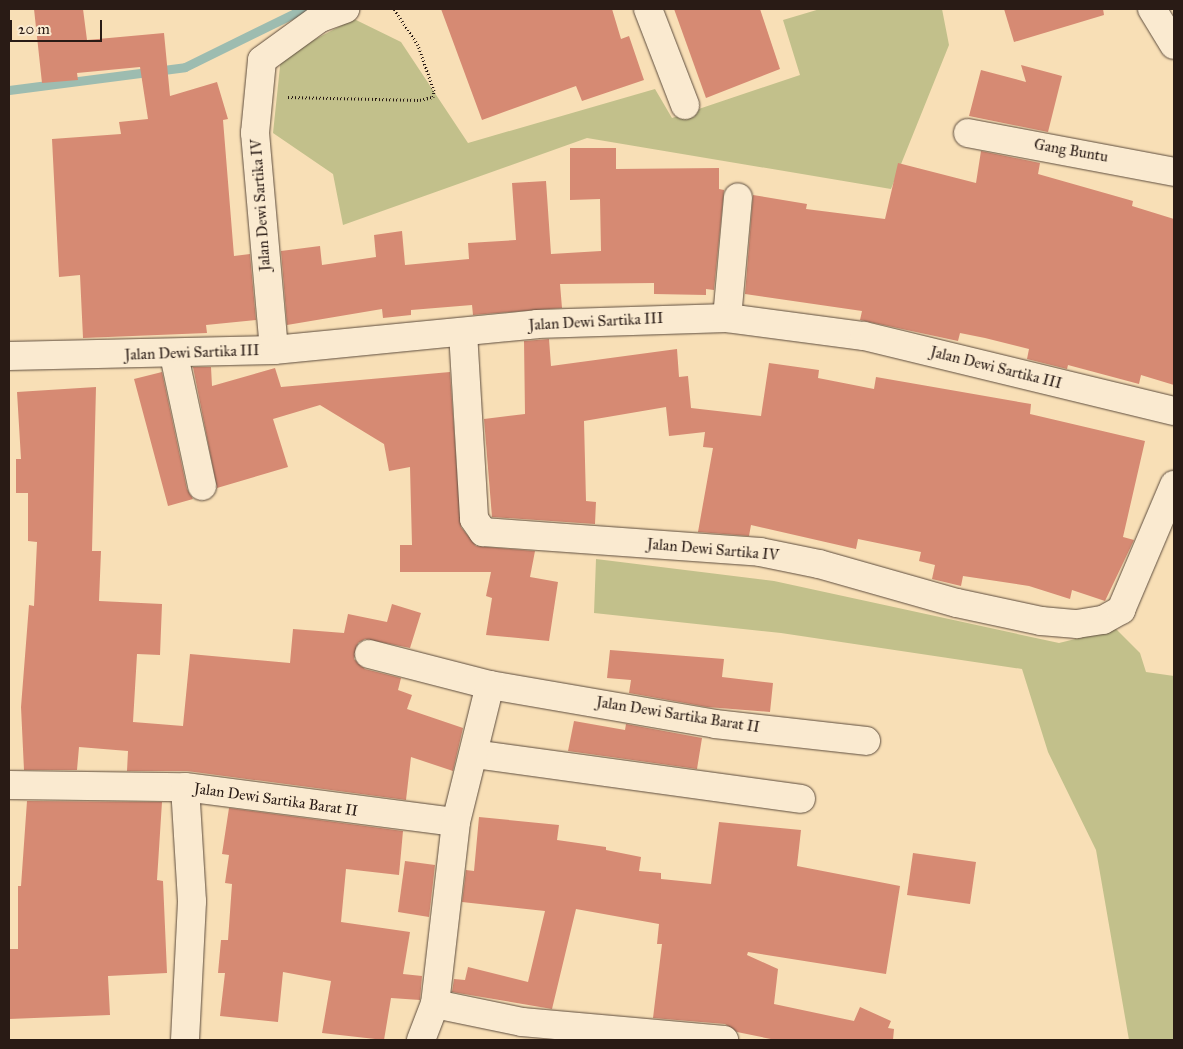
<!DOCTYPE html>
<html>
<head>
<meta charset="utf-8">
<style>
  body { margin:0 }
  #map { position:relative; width:1183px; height:1049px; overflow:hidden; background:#f8dfb6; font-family:"IM FELL Great Primer",serif }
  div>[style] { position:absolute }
  .green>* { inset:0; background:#c2c08b }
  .stream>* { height:9px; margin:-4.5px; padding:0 4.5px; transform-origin:4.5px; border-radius:4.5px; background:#9dbcb0 }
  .building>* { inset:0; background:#d68a73 }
  .path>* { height:3px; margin-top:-1.5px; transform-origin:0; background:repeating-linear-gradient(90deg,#291b15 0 1px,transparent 0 3.5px) }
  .roads { filter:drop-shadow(0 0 1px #5d4c3d) drop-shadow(0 0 1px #5d4c3d) }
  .minor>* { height:28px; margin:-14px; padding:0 14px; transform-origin:14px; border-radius:14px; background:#faead0 }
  span { translate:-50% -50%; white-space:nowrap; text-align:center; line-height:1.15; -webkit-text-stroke:5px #faead0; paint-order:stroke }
  .street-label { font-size:15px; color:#291b15 }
  .frame { position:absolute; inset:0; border:10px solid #291b15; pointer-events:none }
  .scale { position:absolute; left:10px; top:20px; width:92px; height:22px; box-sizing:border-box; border:2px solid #291b15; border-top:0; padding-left:6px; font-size:15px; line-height:18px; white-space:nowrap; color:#291b15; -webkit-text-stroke:4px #faead0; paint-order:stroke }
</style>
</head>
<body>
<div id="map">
  <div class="green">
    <div style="clip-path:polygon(820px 9px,942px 9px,949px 45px,891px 189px,587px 138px,343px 225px,333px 174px,273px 133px,281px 57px,354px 19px,401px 42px,468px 143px,655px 89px,672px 118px,800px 75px,783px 20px)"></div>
    <div style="clip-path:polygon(596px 559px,774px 581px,1059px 643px,1116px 629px,1140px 653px,1146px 672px,1174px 676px,1174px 1040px,1129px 1040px,1096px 850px,1048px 752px,1022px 669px,781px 633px,594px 613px)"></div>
  </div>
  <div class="stream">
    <div style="left:9px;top:90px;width:177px;rotate:-7.4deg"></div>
    <div style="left:185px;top:67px;width:131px;rotate:-26.2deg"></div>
  </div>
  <div class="building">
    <div style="clip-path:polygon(34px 9px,83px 9px,87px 40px,164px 33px,170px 96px,217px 82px,228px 119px,223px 120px,234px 256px,250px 254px,256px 320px,206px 325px,207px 333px,83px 338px,80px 275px,59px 277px,52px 139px,121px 134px,119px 122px,148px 119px,140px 67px,77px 73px,78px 80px,42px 83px)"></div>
    <div style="clip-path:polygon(441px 9px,612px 9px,621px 39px,629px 36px,644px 80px,582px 101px,576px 86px,482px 120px)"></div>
    <div style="clip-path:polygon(674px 9px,760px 9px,780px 69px,706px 98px)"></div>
    <div style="clip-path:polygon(1004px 9px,1103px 9px,1104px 15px,1014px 42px)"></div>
    <div style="clip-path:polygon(1021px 65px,1062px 76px,1048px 132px,969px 116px,981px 70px,1026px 82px)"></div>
    <div style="clip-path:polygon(570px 148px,616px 148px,616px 169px,719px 168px,719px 189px,724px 190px,714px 290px,706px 289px,706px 295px,654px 294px,654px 283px,560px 284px,562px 308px,473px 315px,472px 305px,411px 310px,411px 315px,383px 318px,382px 309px,287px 325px,281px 251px,320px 246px,322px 265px,376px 257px,374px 235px,402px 231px,405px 265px,469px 259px,468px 243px,516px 240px,512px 183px,546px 181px,551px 254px,601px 251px,600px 199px,570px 200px)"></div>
    <div style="clip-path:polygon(981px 151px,1040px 163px,1038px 174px,1133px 201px,1132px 206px,1174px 219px,1174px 385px,1141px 375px,1139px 384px,1068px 365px,1067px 369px,1027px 359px,1029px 349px,985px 338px,960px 333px,958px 341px,860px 320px,862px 311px,745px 294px,753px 195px,807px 204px,806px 209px,885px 219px,898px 163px,976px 183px)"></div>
    <div style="clip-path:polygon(549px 339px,551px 366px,677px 349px,679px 377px,688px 376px,691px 408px,761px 416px,769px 363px,819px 370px,818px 378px,874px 389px,876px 377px,1031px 404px,1030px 414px,1145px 441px,1123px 537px,1134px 540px,1105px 601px,1072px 590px,1070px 599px,1029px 586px,963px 576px,961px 586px,932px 579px,935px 565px,919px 561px,921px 552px,858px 539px,856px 549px,751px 525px,749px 536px,698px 532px,713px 448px,703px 447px,705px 432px,669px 436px,666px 407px,584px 421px,586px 501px,596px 502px,595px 524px,492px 517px,484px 419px,525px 414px,524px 341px)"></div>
    <div style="clip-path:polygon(193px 367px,211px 367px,212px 386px,275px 368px,281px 387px,450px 372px,461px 527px,476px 546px,535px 551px,530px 577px,558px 582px,549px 641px,486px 635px,492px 598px,486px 596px,491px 572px,400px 572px,400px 545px,412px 545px,410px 467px,389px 471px,384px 444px,320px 405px,273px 419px,288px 467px,217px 488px)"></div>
    <div style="clip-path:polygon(162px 372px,187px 489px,193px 499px,168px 506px,134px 379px)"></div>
    <div style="clip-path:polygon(96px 387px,92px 551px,101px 551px,99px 601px,162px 604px,160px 655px,137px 654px,133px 722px,183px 726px,190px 654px,290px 663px,293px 629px,344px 633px,348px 614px,387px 622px,392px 604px,421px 613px,410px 648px,365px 639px,358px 643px,354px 659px,365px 669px,401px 678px,398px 690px,412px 695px,407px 709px,463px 728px,453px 771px,411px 757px,406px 800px,187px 771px,127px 771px,128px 751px,79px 747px,77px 770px,24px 770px,21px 707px,29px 605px,34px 606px,37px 542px,28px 541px,28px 493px,16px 493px,16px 459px,21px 459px,17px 392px)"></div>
    <div style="clip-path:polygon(610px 650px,724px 659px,722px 677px,773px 683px,770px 712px,707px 707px,629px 693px,631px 680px,607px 678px)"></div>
    <div style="clip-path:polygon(574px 721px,625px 730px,626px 724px,702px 738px,697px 769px,568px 751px)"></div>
    <div style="clip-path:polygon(27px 801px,162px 802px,157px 880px,163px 881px,167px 973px,108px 976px,110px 1015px,9px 1019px,9px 949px,18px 949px,18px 886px,21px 886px)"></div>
    <div style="clip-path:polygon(229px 808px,403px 831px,399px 875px,346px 869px,341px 922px,410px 932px,403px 974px,422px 976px,420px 1000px,391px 998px,384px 1040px,322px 1033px,331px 981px,283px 972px,278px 1022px,220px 1016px,225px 973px,218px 973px,221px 940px,228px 940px,232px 884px,225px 883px,229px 855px,222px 854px)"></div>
    <div style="clip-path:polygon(479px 817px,559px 825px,557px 840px,606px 847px,606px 850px,641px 857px,639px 871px,661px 873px,661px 879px,711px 884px,719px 822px,801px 830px,797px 866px,900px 886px,886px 974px,748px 952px,747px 955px,778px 969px,774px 1004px,854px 1021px,860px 1007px,891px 1021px,888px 1028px,894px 1029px,893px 1040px,776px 1040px,737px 1032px,725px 1024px,653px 1018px,662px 944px,657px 944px,659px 924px,576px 909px,552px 1009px,452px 992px,454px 979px,465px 980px,468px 967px,528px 982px,545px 911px,462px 902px,466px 870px,474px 871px)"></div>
    <div style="clip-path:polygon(913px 853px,976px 862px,970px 904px,907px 895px)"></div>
    <div style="clip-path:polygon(405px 861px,435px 865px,429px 917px,398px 912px)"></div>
  </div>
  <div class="path">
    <div style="left:288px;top:97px;width:132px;rotate:1.3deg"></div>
    <div style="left:420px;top:100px;width:13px;rotate:-13deg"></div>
    <div style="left:433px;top:97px;width:6px;rotate:-81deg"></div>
    <div style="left:434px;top:91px;width:49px;rotate:-109.2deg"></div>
    <div style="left:418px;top:45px;width:43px;rotate:-123.7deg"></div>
  </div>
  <div class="roads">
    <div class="minor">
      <div style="left:648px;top:9px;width:103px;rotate:68.9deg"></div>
      <div style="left:1152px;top:9px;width:42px;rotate:58.6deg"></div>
      <div style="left:968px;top:133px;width:210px;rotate:10.7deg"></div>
      <div style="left:727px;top:318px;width:121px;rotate:-84.8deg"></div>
      <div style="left:463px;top:332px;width:187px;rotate:86.6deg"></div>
      <div style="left:474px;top:519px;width:16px;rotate:55deg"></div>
      <div style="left:483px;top:532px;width:278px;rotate:4.1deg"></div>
      <div style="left:760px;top:552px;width:60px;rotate:11.5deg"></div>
      <div style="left:819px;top:564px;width:143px;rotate:15.8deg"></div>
      <div style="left:957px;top:603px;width:86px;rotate:12.1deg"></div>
      <div style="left:1041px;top:621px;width:36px;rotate:5deg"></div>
      <div style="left:1077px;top:624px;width:26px;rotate:-9deg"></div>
      <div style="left:1103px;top:620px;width:21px;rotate:-29deg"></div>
      <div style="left:1121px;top:610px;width:136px;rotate:-67deg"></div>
      <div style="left:274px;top:350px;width:218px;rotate:-95deg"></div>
      <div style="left:255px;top:133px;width:73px;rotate:-84.5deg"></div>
      <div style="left:262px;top:60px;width:72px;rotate:-35.9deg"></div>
      <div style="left:320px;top:18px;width:27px;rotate:-20deg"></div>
      <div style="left:174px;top:355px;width:134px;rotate:77.9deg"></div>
      <div style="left:9px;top:356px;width:265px;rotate:-1.3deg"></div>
      <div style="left:274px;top:350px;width:264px;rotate:-5.6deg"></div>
      <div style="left:537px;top:324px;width:190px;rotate:-1.8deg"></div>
      <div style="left:727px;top:318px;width:138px;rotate:7.5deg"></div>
      <div style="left:864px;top:336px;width:319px;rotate:13.6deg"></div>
      <div style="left:369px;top:654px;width:125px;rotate:14.4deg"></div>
      <div style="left:490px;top:685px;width:228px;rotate:9.8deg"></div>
      <div style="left:715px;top:724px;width:152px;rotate:6.4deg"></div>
      <div style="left:474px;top:754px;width:330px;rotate:7.8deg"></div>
      <div style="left:9px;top:785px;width:176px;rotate:0.7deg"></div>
      <div style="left:185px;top:787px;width:273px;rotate:7.4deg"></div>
      <div style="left:435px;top:1004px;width:89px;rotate:11.7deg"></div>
      <div style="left:522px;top:1022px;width:203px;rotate:5.1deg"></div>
      <div style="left:185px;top:1040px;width:139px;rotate:-87.1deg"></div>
      <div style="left:192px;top:901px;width:114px;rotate:-93.5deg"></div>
      <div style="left:421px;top:1040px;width:39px;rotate:-69deg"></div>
      <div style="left:435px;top:1004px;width:183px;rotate:-83.4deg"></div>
      <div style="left:456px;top:822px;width:141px;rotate:-76.1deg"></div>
    </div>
  </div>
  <div class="street-label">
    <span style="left:1071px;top:151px;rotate:10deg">Gang Buntu</span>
    <span style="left:261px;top:205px;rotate:-94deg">Jalan Dewi Sartika IV</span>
    <span style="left:596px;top:322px;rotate:-3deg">Jalan Dewi Sartika III</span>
    <span style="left:192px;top:353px;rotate:-2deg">Jalan Dewi Sartika III</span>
    <span style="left:996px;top:368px;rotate:14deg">Jalan Dewi Sartika III</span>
    <span style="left:713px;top:550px;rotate:5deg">Jalan Dewi Sartika IV</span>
    <span style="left:678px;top:715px;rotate:9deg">Jalan Dewi Sartika Barat II</span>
    <span style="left:276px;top:800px;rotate:8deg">Jalan Dewi Sartika Barat II</span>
  </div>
  <div class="frame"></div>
  <div class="scale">20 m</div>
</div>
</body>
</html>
